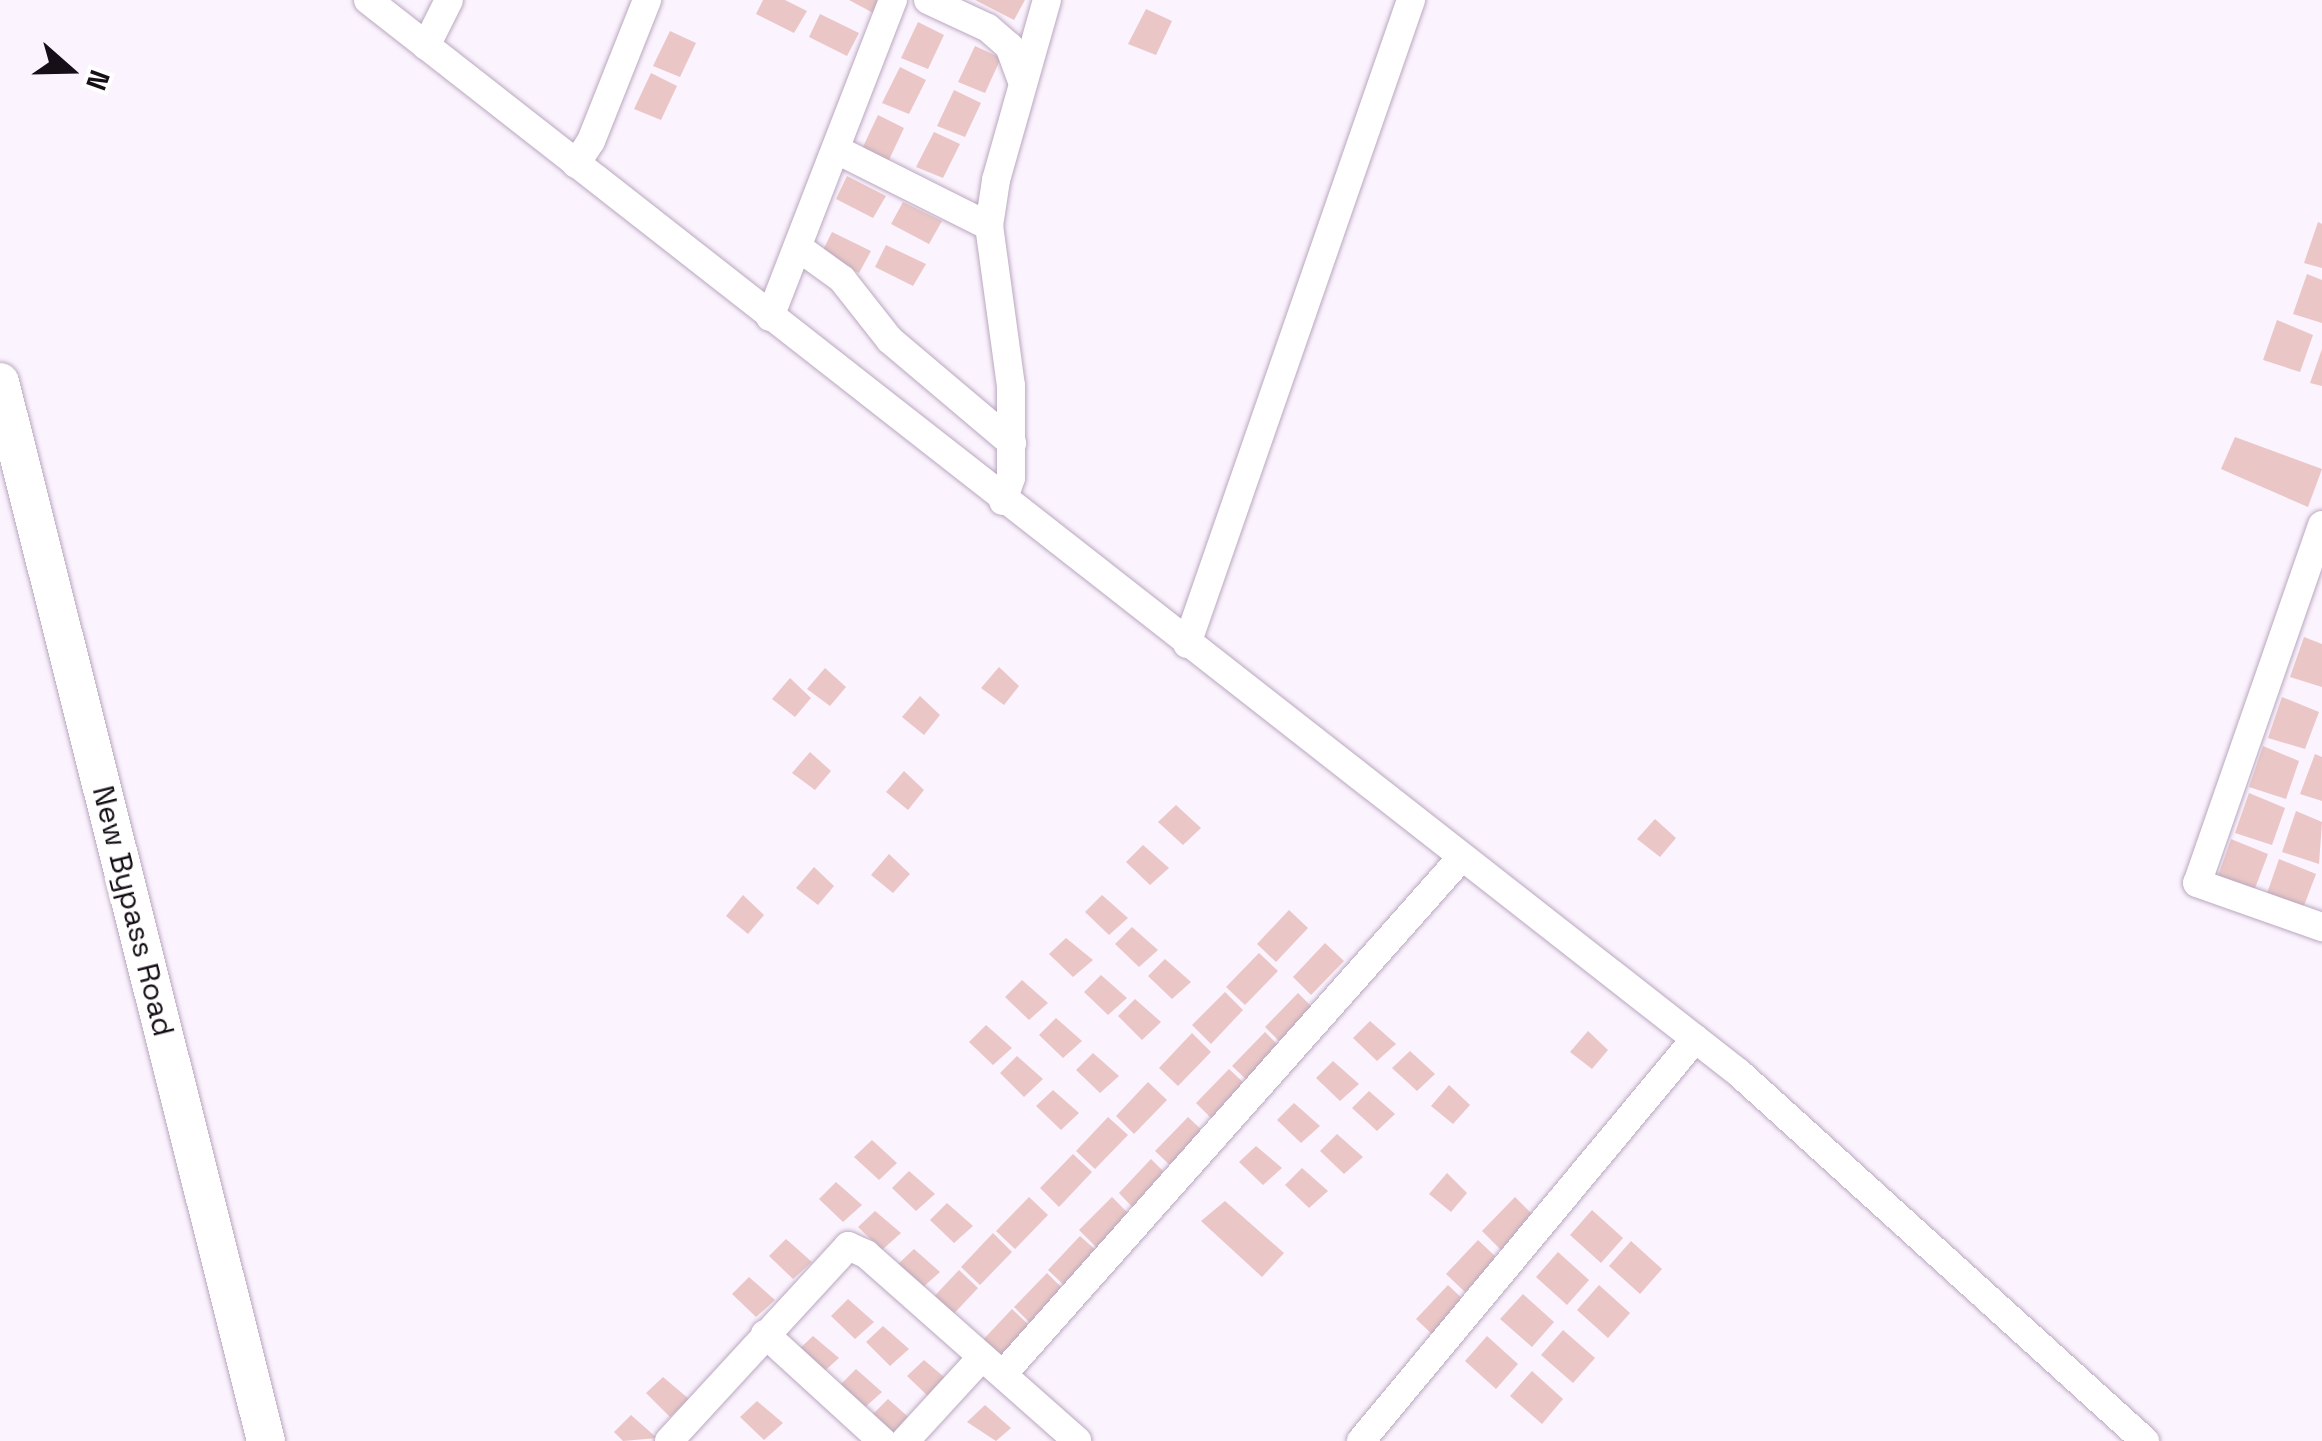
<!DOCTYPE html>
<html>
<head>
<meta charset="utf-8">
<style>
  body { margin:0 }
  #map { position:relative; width:2322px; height:1441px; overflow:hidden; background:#fbf3fe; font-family:"Space Grotesk",sans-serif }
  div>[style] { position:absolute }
  .building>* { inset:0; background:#eac7c6 }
  .roads { filter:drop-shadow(0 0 2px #baa7bf) drop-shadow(0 0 2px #baa7bf) }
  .minor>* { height:28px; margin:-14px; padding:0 14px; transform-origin:14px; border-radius:14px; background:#fff }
  .secondary>* { height:38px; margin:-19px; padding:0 19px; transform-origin:19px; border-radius:19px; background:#fff }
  span { translate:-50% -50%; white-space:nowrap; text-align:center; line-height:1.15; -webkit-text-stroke:8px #fff; paint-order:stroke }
  .street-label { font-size:30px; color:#160f17 }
  .north { position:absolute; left:20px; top:20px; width:100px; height:100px; -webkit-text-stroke:8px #fff; paint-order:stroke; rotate:110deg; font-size:28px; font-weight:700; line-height:40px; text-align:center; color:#160f17 }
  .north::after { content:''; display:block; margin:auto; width:35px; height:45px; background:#160f17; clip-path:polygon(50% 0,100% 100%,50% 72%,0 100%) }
</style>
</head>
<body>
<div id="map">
  <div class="building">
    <div style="clip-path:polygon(763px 0,785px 0,807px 11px,794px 33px,756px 14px)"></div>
    <div style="clip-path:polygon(849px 0,886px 0,877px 15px)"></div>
    <div style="clip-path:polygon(975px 0,1025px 0,1014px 20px)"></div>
    <div style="clip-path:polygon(1146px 9px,1172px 21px,1156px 55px,1128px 44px)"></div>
    <div style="clip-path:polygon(820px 14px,859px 33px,847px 56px,809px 37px)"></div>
    <div style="clip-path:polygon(918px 22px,944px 35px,928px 69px,901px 58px)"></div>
    <div style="clip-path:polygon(670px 31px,696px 43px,680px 77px,653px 66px)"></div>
    <div style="clip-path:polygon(975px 46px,1001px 58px,985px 93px,958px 82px)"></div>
    <div style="clip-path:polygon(900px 67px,926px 80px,909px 114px,882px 103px)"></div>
    <div style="clip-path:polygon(651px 73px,677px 86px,661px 120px,634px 109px)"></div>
    <div style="clip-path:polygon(954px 90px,981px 103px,965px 137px,937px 126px)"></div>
    <div style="clip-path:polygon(878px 115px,904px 128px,888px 162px,861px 151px)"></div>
    <div style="clip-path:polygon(934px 132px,960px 144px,943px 178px,916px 167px)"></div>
    <div style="clip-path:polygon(847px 176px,886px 196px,873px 218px,836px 199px)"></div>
    <div style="clip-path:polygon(903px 202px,942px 221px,929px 244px,891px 224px)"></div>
    <div style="clip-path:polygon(2318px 222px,2322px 224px,2322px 268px,2304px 263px)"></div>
    <div style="clip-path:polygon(832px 232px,871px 251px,859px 273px,821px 254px)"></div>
    <div style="clip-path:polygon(886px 245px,926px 264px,913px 286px,875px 267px)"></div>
    <div style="clip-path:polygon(2307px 274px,2322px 280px,2322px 323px,2293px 314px)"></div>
    <div style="clip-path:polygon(2277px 320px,2313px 335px,2300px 372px,2263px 360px)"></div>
    <div style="clip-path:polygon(2322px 349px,2322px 386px,2310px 383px)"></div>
    <div style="clip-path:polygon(2235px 437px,2322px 469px,2308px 507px,2221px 469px)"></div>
    <div style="clip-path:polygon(2304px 637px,2322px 644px,2322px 687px,2290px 677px)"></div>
    <div style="clip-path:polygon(999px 667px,1019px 686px,1004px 705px,981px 688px)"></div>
    <div style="clip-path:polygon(825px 668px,846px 687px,830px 706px,807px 689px)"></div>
    <div style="clip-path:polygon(790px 678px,811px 698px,795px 717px,772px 699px)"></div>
    <div style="clip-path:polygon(920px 696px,940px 715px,924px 735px,902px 717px)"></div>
    <div style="clip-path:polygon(2282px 697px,2319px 712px,2305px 749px,2268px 738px)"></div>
    <div style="clip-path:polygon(2263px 746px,2299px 761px,2286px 799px,2249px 787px)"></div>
    <div style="clip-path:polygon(810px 752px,831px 771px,815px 790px,792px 773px)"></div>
    <div style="clip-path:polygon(2315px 754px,2322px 757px,2322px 801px,2300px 794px)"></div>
    <div style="clip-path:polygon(904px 771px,924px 790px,908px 810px,886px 792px)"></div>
    <div style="clip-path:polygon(2249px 793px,2285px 808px,2272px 845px,2235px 833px)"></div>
    <div style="clip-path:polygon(1176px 805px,1201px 828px,1183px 845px,1158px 822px)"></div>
    <div style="clip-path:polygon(2296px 811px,2322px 822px,2319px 864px,2282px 852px)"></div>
    <div style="clip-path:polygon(1655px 819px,1676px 838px,1660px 857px,1637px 839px)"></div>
    <div style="clip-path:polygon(2231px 839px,2268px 854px,2254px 891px,2217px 879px)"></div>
    <div style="clip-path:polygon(1143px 845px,1169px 868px,1150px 885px,1126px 862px)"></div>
    <div style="clip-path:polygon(889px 854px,910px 874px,893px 893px,871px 875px)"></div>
    <div style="clip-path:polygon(2279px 859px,2316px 874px,2302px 911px,2265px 899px)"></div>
    <div style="clip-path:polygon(814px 867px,834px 886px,818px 905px,796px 888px)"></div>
    <div style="clip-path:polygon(743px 895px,764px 915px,748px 934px,726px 916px)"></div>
    <div style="clip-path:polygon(1102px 895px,1128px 918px,1109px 935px,1085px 912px)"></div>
    <div style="clip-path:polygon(1289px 910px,1308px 928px,1276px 962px,1257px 944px)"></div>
    <div style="clip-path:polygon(1132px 927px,1158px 950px,1139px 967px,1115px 944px)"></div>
    <div style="clip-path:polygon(1066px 938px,1093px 960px,1073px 977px,1049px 954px)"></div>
    <div style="clip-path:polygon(1325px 943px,1344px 961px,1311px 995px,1293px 977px)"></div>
    <div style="clip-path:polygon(1259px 953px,1278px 971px,1245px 1005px,1226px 987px)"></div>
    <div style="clip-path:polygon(1165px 959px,1191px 982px,1172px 999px,1148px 976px)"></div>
    <div style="clip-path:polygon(1101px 975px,1127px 998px,1108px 1015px,1084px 992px)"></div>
    <div style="clip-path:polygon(1022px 980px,1048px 1003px,1029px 1020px,1005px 997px)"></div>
    <div style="clip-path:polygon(1225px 992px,1243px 1010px,1211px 1044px,1192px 1025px)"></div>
    <div style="clip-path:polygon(1298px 993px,1316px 1011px,1284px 1046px,1265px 1027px)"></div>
    <div style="clip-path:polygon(1135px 999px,1161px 1022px,1142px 1040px,1118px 1016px)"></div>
    <div style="clip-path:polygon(1056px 1018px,1082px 1041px,1063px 1058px,1039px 1035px)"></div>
    <div style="clip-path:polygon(1370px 1021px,1396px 1044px,1377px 1061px,1353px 1038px)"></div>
    <div style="clip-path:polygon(986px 1025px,1012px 1048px,993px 1065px,969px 1042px)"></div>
    <div style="clip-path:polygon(1588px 1031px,1608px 1050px,1592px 1069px,1570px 1052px)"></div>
    <div style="clip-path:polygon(1265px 1032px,1284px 1051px,1251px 1084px,1232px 1066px)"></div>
    <div style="clip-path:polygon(1192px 1033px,1211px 1052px,1178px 1086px,1159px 1068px)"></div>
    <div style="clip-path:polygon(1410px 1051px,1435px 1074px,1417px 1091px,1392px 1068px)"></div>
    <div style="clip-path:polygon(1093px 1053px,1119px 1076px,1100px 1093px,1076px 1070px)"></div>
    <div style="clip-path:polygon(1017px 1056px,1043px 1079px,1024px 1097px,1000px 1073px)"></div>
    <div style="clip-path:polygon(1333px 1061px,1359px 1084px,1340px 1101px,1316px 1078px)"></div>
    <div style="clip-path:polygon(1229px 1069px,1248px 1087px,1215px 1122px,1196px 1103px)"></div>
    <div style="clip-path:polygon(1148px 1082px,1167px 1100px,1134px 1134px,1116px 1116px)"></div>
    <div style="clip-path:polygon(1449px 1085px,1470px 1105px,1453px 1124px,1431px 1106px)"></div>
    <div style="clip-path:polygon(1053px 1090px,1079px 1113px,1061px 1130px,1036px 1106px)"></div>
    <div style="clip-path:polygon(1369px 1091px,1395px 1114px,1377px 1131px,1352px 1108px)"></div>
    <div style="clip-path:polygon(1294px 1103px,1320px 1126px,1301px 1143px,1277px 1120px)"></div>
    <div style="clip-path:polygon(1108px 1117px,1128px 1135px,1095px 1169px,1076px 1151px)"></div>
    <div style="clip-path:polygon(1188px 1117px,1207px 1135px,1174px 1169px,1155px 1151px)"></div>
    <div style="clip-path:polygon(1337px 1134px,1363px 1157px,1344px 1174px,1320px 1151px)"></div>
    <div style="clip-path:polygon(872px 1140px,897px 1163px,879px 1180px,854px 1157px)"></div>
    <div style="clip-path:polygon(1256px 1146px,1282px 1168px,1263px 1185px,1239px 1162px)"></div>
    <div style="clip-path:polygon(1073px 1154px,1092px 1172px,1059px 1207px,1040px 1188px)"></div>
    <div style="clip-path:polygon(1151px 1159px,1170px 1178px,1137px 1212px,1119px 1193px)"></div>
    <div style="clip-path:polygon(1302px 1168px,1328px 1191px,1309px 1208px,1285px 1185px)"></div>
    <div style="clip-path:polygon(909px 1171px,935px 1194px,916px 1211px,892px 1188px)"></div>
    <div style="clip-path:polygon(1447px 1173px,1467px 1193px,1451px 1212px,1429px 1194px)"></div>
    <div style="clip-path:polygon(836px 1182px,862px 1205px,843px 1222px,819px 1199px)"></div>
    <div style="clip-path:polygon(1029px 1197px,1048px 1215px,1015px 1249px,996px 1231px)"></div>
    <div style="clip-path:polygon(1112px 1197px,1130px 1215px,1098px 1249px,1079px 1230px)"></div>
    <div style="clip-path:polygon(1515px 1197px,1534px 1216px,1501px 1250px,1482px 1231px)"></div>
    <div style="clip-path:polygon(1225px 1201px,1284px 1253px,1262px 1277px,1201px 1221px)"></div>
    <div style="clip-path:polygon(947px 1203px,973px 1226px,954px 1243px,930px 1220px)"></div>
    <div style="clip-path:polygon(1592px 1210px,1623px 1238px,1601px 1263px,1570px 1235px)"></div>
    <div style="clip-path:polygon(875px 1211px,901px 1233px,882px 1250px,858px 1227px)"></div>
    <div style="clip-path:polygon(993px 1233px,1012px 1252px,980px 1285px,961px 1267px)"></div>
    <div style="clip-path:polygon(1080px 1236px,1100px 1254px,1067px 1288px,1048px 1270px)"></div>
    <div style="clip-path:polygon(786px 1239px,812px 1262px,793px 1279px,769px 1256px)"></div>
    <div style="clip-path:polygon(1478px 1240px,1497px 1258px,1465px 1292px,1446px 1274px)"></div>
    <div style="clip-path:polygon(1631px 1241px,1662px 1269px,1640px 1294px,1609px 1266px)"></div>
    <div style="clip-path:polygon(914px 1249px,940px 1272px,921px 1289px,896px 1266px)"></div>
    <div style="clip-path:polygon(1558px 1252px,1589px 1280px,1567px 1305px,1536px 1277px)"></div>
    <div style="clip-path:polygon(959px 1270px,978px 1288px,946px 1322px,927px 1304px)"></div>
    <div style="clip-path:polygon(1047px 1273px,1066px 1292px,1033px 1326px,1014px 1307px)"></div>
    <div style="clip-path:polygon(749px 1277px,775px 1300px,756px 1317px,732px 1294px)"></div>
    <div style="clip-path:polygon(1448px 1285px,1467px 1303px,1435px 1337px,1416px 1319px)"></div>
    <div style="clip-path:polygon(1599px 1285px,1630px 1313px,1608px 1338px,1577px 1310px)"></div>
    <div style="clip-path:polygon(1523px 1294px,1554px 1322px,1532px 1347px,1500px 1319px)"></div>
    <div style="clip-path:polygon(848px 1299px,874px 1322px,855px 1339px,831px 1316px)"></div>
    <div style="clip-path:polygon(1012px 1309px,1031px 1327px,999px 1361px,980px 1343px)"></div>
    <div style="clip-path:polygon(883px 1326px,909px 1349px,890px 1366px,866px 1342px)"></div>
    <div style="clip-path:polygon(1563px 1330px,1595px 1358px,1573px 1383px,1541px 1355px)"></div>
    <div style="clip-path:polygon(813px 1336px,839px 1358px,820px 1375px,796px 1352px)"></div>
    <div style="clip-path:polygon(1487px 1336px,1518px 1364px,1496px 1389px,1465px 1361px)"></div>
    <div style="clip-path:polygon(924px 1360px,950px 1382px,931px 1399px,907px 1376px)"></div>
    <div style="clip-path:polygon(856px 1369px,882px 1392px,863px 1409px,839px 1386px)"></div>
    <div style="clip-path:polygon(1532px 1371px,1563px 1399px,1542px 1424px,1510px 1396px)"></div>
    <div style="clip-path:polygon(663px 1377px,689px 1399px,670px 1417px,646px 1393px)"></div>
    <div style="clip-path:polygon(888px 1399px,914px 1422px,895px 1439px,871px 1416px)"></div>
    <div style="clip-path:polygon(757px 1401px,783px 1423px,764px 1440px,740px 1417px)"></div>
    <div style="clip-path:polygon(985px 1405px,1011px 1428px,996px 1441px,967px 1422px)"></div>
    <div style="clip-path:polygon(631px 1415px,657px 1438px,623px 1441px,614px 1432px)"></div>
  </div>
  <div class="roads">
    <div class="minor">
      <div style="left:368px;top:0;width:1741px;rotate:38.05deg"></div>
      <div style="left:1739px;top:1073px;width:548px;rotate:42.19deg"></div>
      <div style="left:928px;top:0;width:66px;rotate:25deg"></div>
      <div style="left:988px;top:28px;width:28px;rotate:41deg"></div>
      <div style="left:1009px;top:46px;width:40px;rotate:69.8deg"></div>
      <div style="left:426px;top:46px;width:51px;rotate:-63.4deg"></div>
      <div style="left:839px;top:151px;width:168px;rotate:26.6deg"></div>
      <div style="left:576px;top:164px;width:27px;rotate:-57deg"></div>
      <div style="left:591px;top:141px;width:152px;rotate:-68.3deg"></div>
      <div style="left:799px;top:248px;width:53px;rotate:35.8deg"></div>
      <div style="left:842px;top:279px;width:78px;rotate:51.8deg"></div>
      <div style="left:890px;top:340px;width:160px;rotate:40.2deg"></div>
      <div style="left:770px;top:317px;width:340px;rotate:-68.8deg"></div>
      <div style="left:1003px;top:501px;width:24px;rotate:-71deg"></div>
      <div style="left:1011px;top:478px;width:92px;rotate:-90deg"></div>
      <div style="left:1011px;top:386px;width:162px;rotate:-97.8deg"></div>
      <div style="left:989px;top:226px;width:47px;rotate:-81.3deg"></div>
      <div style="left:996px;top:180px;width:187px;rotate:-74.2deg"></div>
      <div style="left:2322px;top:525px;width:379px;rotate:109.2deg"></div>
      <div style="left:2197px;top:883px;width:133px;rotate:19.4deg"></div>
      <div style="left:1187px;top:644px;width:682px;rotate:-70.82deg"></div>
      <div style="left:765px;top:1334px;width:159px;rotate:42.4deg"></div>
      <div style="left:1004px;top:1373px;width:690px;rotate:-48.41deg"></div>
      <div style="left:669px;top:1441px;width:265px;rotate:-47.4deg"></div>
      <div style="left:848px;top:1246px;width:20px;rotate:24deg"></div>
      <div style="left:866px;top:1254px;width:282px;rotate:41.5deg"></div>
      <div style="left:905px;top:1441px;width:114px;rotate:-47.5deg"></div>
      <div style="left:1361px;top:1441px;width:523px;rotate:-50.28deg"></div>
    </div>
    <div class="secondary">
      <div style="left:0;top:382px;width:1092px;rotate:75.9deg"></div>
    </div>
  </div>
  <div class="street-label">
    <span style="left:133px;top:911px;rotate:76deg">New Bypass Road</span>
  </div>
  <div class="north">N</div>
</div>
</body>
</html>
